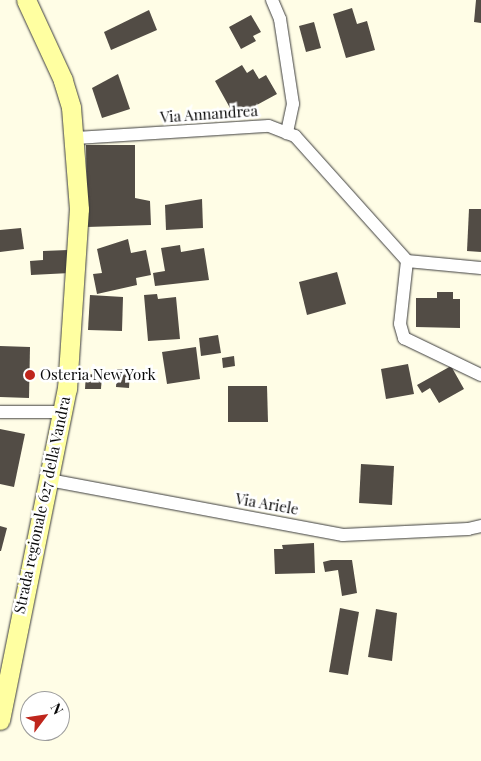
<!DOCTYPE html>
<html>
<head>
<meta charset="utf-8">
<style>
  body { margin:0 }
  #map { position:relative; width:481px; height:761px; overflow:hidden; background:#fffde6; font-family:"Playfair Display",serif }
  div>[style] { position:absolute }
  .building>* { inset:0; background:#524c45 }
  .roads { filter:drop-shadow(0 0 1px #3c3c3c) drop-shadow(0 0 1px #3c3c3c) }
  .street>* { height:12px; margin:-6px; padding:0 6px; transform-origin:6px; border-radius:6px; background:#fff }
  .secondary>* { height:19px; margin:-9.5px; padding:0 9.5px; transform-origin:9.5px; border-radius:9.5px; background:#ffffa1 }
  .dots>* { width:14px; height:14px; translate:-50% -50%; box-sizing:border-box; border:2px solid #fff; border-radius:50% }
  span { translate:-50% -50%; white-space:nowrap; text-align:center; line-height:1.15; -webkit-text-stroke:5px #fff; paint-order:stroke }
  .street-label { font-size:15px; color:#090909 }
  .poi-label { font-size:15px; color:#090909 }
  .left { translate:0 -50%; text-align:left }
  .north { position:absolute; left:20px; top:691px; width:50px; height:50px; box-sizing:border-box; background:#fff; border:1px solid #9d9d9d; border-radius:50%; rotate:59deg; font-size:14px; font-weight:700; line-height:20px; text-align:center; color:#090909 }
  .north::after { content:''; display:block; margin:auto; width:18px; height:22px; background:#bf261c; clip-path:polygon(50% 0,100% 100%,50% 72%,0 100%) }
</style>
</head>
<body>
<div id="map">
  <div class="building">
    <div style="clip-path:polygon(476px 0,481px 0,481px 23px,474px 22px)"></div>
    <div style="clip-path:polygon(352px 8px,357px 24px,367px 21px,375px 50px,346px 58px,333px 14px)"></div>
    <div style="clip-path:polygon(149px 10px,157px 30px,111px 50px,104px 32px)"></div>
    <div style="clip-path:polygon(251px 15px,261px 32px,253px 36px,256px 41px,241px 49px,229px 27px)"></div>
    <div style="clip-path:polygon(314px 22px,321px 48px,306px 52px,299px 26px)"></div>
    <div style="clip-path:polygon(242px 65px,247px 73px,253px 69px,259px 79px,266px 75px,277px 94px,235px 117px,215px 81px)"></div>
    <div style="clip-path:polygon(118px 74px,130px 109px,102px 118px,92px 88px)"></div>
    <div style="clip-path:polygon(86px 145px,135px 145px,135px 198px,150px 201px,151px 225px,87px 227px)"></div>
    <div style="clip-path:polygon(202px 199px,203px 228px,166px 230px,165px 205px)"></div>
    <div style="clip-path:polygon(469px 209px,481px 209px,481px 252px,467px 251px)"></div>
    <div style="clip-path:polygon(21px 228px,24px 249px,0 252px,0 230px)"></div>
    <div style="clip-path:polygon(128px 239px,131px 253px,146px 250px,151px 275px,136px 278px,137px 285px,97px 294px,93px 274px,102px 273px,97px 249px)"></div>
    <div style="clip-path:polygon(180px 245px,181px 252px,204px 248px,209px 280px,155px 286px,153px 273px,165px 271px,161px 248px)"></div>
    <div style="clip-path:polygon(68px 250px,70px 273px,31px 275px,30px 261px,43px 260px,43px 251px)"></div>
    <div style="clip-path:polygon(337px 272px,346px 304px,307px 315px,299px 282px)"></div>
    <div style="clip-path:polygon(437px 292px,453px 292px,453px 299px,460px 299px,460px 328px,416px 327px,416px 298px,437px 298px)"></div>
    <div style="clip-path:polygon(157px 294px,158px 299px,176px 297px,180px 339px,148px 341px,144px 295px)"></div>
    <div style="clip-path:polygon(90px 295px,123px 297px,122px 331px,88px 330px)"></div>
    <div style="clip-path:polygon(218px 335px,221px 353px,201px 356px,199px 338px)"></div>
    <div style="clip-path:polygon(0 346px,30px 347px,29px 398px,0 397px)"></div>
    <div style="clip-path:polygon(196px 347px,200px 379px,167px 384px,162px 352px)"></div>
    <div style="clip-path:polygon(234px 356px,235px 366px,223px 368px,222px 358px)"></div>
    <div style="clip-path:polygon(408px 364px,414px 394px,386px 399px,381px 369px)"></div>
    <div style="clip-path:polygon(451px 366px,464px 389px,439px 403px,430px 388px,422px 393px,417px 385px)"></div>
    <div style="clip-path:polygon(117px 369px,130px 369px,129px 388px,116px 387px)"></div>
    <div style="clip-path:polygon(86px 374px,102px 375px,101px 389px,85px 389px)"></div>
    <div style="clip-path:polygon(228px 386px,267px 386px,268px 422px,228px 422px)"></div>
    <div style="clip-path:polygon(0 429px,25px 434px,14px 487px,0 484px)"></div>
    <div style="clip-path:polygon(361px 464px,394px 466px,392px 505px,359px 503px)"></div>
    <div style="clip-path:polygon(0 526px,7px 528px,1px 551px,0 551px)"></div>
    <div style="clip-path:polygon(314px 543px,315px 573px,275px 574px,274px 549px,283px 549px,282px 545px)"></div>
    <div style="clip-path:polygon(331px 560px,352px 560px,357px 593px,342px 596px,338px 570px,325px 572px,323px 562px)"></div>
    <div style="clip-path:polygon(340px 608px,359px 612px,348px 675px,329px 672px)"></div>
    <div style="clip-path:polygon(376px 609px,397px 613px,392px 661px,368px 657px)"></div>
  </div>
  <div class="roads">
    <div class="street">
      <div style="left:272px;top:0;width:21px;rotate:67deg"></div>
      <div style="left:280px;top:19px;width:86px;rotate:81.3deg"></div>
      <div style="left:293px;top:104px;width:30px;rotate:102deg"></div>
      <div style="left:76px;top:138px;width:193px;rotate:-3.6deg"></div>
      <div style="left:269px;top:126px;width:28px;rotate:21deg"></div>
      <div style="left:295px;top:136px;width:168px;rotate:48.1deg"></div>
      <div style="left:407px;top:261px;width:63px;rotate:96.3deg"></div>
      <div style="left:400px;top:324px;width:15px;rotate:74deg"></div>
      <div style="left:404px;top:338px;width:85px;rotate:25.7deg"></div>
      <div style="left:407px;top:261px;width:74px;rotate:5.4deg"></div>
      <div style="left:0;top:412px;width:63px"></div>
      <div style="left:49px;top:480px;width:299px;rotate:10.6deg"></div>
      <div style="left:343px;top:535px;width:125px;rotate:-2.7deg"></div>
      <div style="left:468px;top:529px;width:13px;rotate:-13deg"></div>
    </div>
    <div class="secondary">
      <div style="left:0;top:720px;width:338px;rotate:-78.6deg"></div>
      <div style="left:67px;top:389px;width:180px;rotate:-86.2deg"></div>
      <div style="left:79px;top:209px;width:102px;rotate:-94.5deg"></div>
      <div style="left:71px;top:107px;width:28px;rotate:-107deg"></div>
      <div style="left:63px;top:80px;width:88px;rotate:-114.8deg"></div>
    </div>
  </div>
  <div class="dots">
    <div style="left:30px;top:375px;background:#bf261c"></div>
  </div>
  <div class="street-label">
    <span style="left:209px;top:114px;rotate:-4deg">Via Annandrea</span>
    <span style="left:267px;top:504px;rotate:10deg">Via Ariele</span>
    <span style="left:42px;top:505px;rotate:-78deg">Strada regionale 627 della Vandra</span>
  </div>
  <div class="poi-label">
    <span class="left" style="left:40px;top:375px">Osteria New York</span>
  </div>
  <div class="north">N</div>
</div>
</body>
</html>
